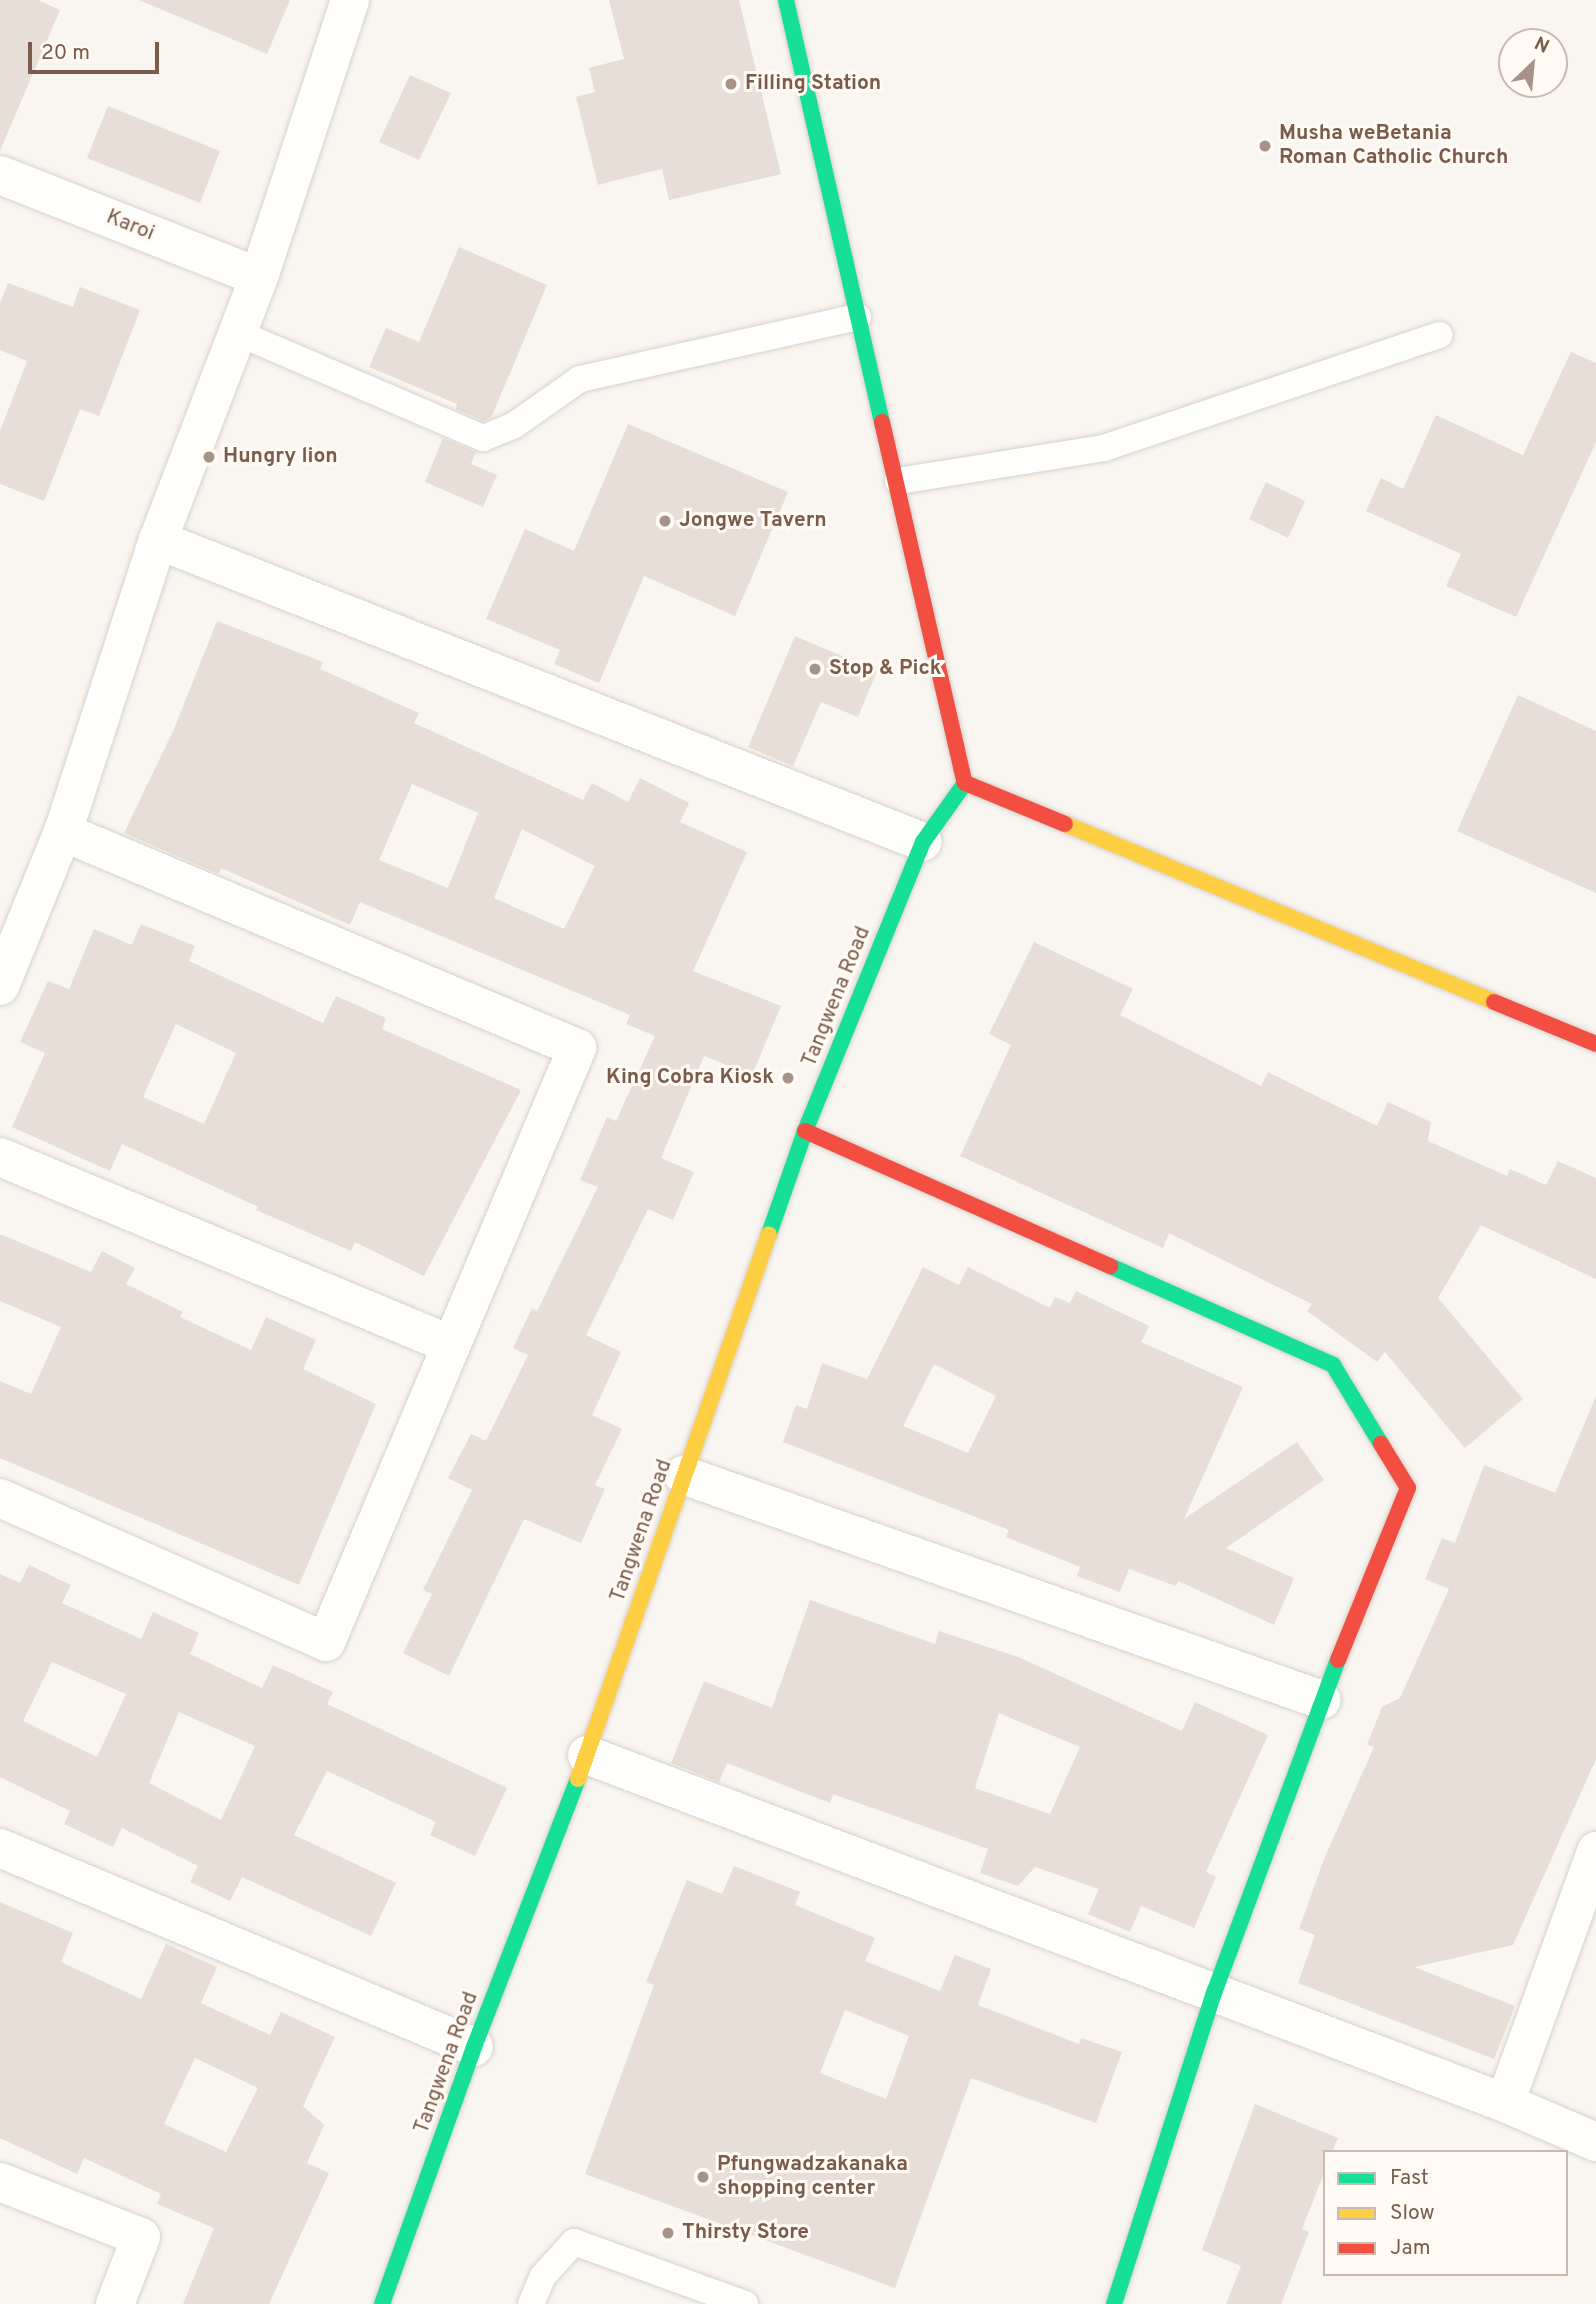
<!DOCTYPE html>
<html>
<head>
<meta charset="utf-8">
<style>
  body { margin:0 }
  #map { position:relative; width:1596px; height:2304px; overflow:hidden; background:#f9f5f0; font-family:Overpass,sans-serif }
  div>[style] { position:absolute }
  .building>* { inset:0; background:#e6ded7 }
  .roads { filter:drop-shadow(0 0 2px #d7d1cb) drop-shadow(0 0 2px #d7d1cb) }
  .lane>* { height:26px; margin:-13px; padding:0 13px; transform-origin:13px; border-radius:13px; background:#fefefd }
  .street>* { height:38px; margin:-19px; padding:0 19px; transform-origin:19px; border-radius:19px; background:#fefefd }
  .fast>* { height:16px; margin:-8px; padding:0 8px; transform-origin:8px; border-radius:8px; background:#16e098 }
  .slow>* { height:16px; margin:-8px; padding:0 8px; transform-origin:8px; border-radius:8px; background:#ffcf43 }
  .jam>* { height:16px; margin:-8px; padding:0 8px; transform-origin:8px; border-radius:8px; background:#f24e42 }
  .dots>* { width:19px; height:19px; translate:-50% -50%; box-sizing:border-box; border:4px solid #fffaf3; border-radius:50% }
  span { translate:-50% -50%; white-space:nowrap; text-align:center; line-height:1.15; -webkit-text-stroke:6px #fffaf3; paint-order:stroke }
  .poi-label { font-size:21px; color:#7a5c4d; font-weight:700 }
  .left { translate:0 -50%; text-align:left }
  .right { translate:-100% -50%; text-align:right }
  .street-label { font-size:21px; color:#7a5c4d }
  .legend { position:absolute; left:1323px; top:2150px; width:245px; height:126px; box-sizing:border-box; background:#fffaf3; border:2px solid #cabbb1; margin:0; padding:9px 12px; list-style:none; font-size:21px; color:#7a5c4d }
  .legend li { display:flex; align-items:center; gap:14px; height:35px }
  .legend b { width:35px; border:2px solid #cabbb1 }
  .north { position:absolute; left:1498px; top:28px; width:70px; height:70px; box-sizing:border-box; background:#fffaf3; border:2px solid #cabbb1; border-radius:50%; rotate:26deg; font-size:19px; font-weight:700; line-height:28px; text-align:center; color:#7a5c4d }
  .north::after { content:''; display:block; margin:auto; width:24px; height:32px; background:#a69286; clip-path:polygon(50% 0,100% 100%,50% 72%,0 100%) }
  .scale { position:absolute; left:28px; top:42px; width:131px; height:32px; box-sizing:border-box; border:4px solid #7a5c4d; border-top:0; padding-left:9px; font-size:21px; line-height:24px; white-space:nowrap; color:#7a5c4d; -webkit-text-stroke:5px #fffaf3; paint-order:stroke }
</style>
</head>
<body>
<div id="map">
  <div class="building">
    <div style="clip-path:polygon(0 0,38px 0,60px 10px,0 151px)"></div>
    <div style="clip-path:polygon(139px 0,290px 0,267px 54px)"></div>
    <div style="clip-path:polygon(609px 0,739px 0,781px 174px,669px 200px,662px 169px,598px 185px,576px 97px,595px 92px,589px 68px,624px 59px)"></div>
    <div style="clip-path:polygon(410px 75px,451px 93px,419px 160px,379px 142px)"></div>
    <div style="clip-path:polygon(108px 106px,220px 151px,200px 203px,87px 158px)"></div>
    <div style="clip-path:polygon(459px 247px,547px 285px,491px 418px,483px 421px,456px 409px,457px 404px,369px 367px,386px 328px,419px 342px)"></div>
    <div style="clip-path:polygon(8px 283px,73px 307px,80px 287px,140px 310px,99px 416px,80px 409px,44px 501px,0 484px,0 431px,27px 361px,0 350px,0 304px)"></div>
    <div style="clip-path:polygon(1571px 352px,1596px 363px,1596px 442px,1516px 617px,1446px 586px,1461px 554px,1366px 511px,1381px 478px,1403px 489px,1436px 415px,1523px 455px)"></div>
    <div style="clip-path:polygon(628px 424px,788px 492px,735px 616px,644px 576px,599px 683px,554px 664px,560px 650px,486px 619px,525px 529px,574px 551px)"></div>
    <div style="clip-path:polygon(443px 438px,476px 452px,471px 464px,497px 475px,483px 507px,425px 482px)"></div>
    <div style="clip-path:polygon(1266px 482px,1305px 501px,1288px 538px,1249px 519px)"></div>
    <div style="clip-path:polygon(evenodd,217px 621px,323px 662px,320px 669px,419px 713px,414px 723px,583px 800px,592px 783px,628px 802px,640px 778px,689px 803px,680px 822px,747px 852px,693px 971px,781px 1006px,752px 1075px,704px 1056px,661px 1158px,694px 1172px,673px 1220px,648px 1209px,586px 1335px,621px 1352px,592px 1415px,622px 1429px,595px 1485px,605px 1489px,581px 1543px,524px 1519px,449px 1676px,403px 1653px,432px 1594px,423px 1590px,472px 1490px,448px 1478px,471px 1434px,486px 1441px,528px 1355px,513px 1348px,532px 1308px,537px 1311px,598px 1187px,580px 1180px,607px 1117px,616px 1121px,655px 1036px,626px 1024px,630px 1015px,360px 902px,350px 925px,221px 868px,219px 874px,124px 833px,174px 729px,217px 621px,412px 784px,478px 813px,448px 888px,379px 860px,412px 784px,217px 621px,522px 829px,595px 866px,564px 929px,494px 898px,522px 829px)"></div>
    <div style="clip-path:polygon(795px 636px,877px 671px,858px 717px,821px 702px,793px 766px,748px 747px)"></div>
    <div style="clip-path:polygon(1518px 695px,1596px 731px,1596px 893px,1457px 831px)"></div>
    <div style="clip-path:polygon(evenodd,141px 924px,195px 946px,189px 961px,323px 1023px,336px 996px,386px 1018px,382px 1029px,521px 1090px,424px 1276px,355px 1242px,351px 1251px,256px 1210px,258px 1207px,122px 1144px,110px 1171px,12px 1127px,45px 1053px,20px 1042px,48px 981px,69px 989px,94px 929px,132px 945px,141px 924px,176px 1024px,236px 1053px,204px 1124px,143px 1097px,176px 1024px)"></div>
    <div style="clip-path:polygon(1034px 942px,1133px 989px,1120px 1015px,1261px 1086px,1268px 1072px,1377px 1126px,1388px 1102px,1431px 1122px,1428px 1141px,1507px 1176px,1510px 1169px,1546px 1185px,1558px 1161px,1596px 1178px,1596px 1279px,1481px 1225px,1438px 1298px,1523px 1399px,1465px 1448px,1385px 1352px,1377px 1362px,1307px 1311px,1312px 1304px,1169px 1233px,1163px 1248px,960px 1156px,1011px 1045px,989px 1034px)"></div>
    <div style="clip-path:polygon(0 1234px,91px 1272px,102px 1251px,135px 1268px,126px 1284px,183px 1312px,180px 1317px,251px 1350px,266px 1317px,316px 1340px,303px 1369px,376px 1404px,299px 1585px,0 1458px,0 1381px,31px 1394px,61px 1327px,0 1301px)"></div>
    <div style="clip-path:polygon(evenodd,923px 1267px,959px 1285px,968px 1267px,1050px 1308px,1055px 1297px,1070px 1303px,1076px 1291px,1149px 1326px,1141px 1342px,1243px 1387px,1184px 1519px,1297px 1442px,1324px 1480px,1226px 1548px,1294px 1578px,1274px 1625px,1178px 1581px,1176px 1586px,1129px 1569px,1120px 1592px,1077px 1576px,1080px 1567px,1006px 1537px,1009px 1530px,783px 1442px,796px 1405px,807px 1409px,822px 1363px,867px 1379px,923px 1267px,934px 1364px,996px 1396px,968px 1453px,903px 1426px,934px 1364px)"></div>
    <div style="clip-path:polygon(1596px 1396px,1596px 1759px,1513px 1945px,1414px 1967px,1515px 2006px,1494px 2059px,1298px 1983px,1315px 1935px,1299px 1929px,1324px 1859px,1374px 1747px,1367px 1745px,1382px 1707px,1400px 1698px,1449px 1589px,1425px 1579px,1442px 1538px,1455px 1543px,1484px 1465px,1555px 1493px)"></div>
    <div style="clip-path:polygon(evenodd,29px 1565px,71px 1585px,62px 1603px,141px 1639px,153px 1612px,199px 1633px,190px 1654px,262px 1688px,273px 1665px,333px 1692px,327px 1704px,507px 1788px,475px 1856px,430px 1835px,436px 1822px,327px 1771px,294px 1835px,396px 1883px,371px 1936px,242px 1877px,230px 1901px,190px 1882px,198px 1866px,122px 1828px,113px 1847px,64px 1824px,70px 1811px,0 1777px,0 1574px,20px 1583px,29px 1565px,52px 1662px,126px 1694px,97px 1757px,23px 1721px,52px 1662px,29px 1565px,179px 1712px,255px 1746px,221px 1820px,149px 1783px,179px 1712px)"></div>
    <div style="clip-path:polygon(evenodd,810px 1600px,935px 1644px,939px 1631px,1018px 1657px,1182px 1731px,1195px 1702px,1268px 1735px,1206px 1872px,1216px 1877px,1194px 1928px,1141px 1906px,1130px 1932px,1088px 1914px,1099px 1889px,1035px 1867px,1018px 1886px,980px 1873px,988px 1849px,833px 1794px,830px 1803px,727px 1763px,719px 1782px,671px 1763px,704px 1681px,772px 1708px,810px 1600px,999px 1713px,1080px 1747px,1050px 1814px,975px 1788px,999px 1713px)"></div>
    <div style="clip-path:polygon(evenodd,734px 1866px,800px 1892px,795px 1905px,875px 1938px,865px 1961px,940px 1991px,955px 1955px,991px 1969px,978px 2005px,1079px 2044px,1081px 2038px,1122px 2052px,1096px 2123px,971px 2078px,895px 2288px,585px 2174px,654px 1985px,646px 1982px,687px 1880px,722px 1894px,734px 1866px,845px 2010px,909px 2036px,886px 2099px,820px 2073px,845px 2010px)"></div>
    <div style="clip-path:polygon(evenodd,0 1902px,73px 1933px,61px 1962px,141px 1999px,166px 1944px,217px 1967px,201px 2003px,270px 2035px,281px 2012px,335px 2037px,303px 2106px,324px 2125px,307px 2163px,329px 2173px,269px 2304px,183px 2304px,214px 2228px,157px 2204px,161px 2194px,84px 2158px,77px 2174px,0 2138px,0 1902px,195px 2058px,258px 2088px,226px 2152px,164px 2124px,195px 2058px)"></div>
    <div style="clip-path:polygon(1255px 2104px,1338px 2138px,1332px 2152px,1325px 2152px,1325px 2171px,1302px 2229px,1309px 2232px,1281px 2304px,1226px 2304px,1241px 2266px,1202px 2250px)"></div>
  </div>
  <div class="roads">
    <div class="lane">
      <div style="left:238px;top:333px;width:267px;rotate:23.2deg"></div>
      <div style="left:483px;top:438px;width:32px;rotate:-22deg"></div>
      <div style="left:513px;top:426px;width:82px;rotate:-35deg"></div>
      <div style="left:580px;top:379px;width:285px;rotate:-12.6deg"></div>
      <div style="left:898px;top:481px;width:209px;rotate:-9.1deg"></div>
      <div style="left:1104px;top:448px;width:354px;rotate:-18.6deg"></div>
      <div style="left:531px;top:2304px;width:30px;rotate:-67deg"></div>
      <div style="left:543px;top:2276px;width:46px;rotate:-47.6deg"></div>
      <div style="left:574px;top:2242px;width:182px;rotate:19.9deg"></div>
    </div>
    <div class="street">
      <div style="left:0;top:175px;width:278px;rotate:21.5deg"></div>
      <div style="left:158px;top:540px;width:822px;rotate:21.54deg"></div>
      <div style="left:0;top:986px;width:166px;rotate:-67.8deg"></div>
      <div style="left:63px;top:832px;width:307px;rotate:-72deg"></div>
      <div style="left:158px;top:540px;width:282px;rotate:-69deg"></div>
      <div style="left:259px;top:277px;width:292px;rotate:-71.8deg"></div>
      <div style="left:0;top:1157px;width:486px;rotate:22.6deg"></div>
      <div style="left:683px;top:1475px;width:677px;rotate:19.4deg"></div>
      <div style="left:0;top:1498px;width:356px;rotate:23.8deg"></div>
      <div style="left:326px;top:1642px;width:645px;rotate:-67.09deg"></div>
      <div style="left:577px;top:1048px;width:558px;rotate:-157.21deg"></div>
      <div style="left:587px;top:1755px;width:982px;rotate:20.76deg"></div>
      <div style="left:1505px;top:2103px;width:99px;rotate:23.2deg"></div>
      <div style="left:0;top:1848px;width:514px;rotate:22.77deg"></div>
      <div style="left:1505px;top:2103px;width:268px;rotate:-70.1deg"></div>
      <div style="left:0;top:2182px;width:151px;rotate:21.3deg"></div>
      <div style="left:141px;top:2237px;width:72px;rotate:111.2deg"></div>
    </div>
    <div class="fast">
      <div style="left:786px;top:0;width:433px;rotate:77.2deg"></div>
      <div style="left:769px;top:1234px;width:109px;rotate:-70.7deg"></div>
      <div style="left:805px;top:1131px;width:312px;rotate:-67.8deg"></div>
      <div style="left:923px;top:842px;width:72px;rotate:-54.6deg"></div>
      <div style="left:1110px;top:1266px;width:244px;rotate:23.9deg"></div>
      <div style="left:1333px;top:1365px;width:92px;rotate:58.7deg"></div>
      <div style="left:382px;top:2304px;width:273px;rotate:-70.3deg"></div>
      <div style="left:474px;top:2047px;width:287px;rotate:-68.8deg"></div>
      <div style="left:1114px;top:2304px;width:327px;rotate:-72.2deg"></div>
      <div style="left:1214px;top:1993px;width:355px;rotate:-69.6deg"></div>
    </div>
    <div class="slow">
      <div style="left:1065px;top:824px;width:464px;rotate:22.5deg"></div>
      <div style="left:578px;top:1779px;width:577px;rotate:-70.69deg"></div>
    </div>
    <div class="jam">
      <div style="left:882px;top:422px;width:370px;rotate:77.1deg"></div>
      <div style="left:965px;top:783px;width:108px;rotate:22.3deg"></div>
      <div style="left:1494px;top:1002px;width:110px;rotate:22.4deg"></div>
      <div style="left:805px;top:1131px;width:334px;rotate:23.9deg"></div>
      <div style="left:1338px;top:1660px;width:186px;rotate:-67.9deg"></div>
      <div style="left:1408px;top:1488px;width:52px;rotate:-121.5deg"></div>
    </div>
  </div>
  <div class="dots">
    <div style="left:731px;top:84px;background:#a69286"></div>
    <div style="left:1265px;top:146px;background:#a69286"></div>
    <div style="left:209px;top:457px;background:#a69286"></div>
    <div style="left:665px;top:521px;background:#a69286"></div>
    <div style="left:815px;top:669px;background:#a69286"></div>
    <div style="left:788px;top:1078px;background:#a69286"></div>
    <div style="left:703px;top:2177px;background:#a69286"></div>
    <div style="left:668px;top:2233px;background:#a69286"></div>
  </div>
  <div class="poi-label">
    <span class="left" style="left:745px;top:84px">Filling Station</span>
    <span class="left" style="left:1279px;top:146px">Musha weBetania<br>Roman Catholic Church</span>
    <span class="left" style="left:223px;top:457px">Hungry lion</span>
    <span class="left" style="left:679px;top:521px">Jongwe Tavern</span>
    <span class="left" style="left:829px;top:669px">Stop &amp; Pick</span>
    <span class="right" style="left:774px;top:1078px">King Cobra Kiosk</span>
    <span class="left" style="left:717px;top:2177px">Pfungwadzakanaka<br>shopping center</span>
    <span class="left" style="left:682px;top:2233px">Thirsty Store</span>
  </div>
  <div class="street-label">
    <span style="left:130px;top:226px;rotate:22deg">Karoi</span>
    <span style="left:837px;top:997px;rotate:-68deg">Tangwena Road</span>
    <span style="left:642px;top:1531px;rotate:-71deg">Tangwena Road</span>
    <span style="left:447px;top:2063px;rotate:-70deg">Tangwena Road</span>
  </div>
  <ul class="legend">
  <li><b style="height:9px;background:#16e098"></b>Fast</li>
  <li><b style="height:9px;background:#ffcf43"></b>Slow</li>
  <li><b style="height:9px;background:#f24e42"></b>Jam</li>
  </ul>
  <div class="north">N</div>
  <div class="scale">20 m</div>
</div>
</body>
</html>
